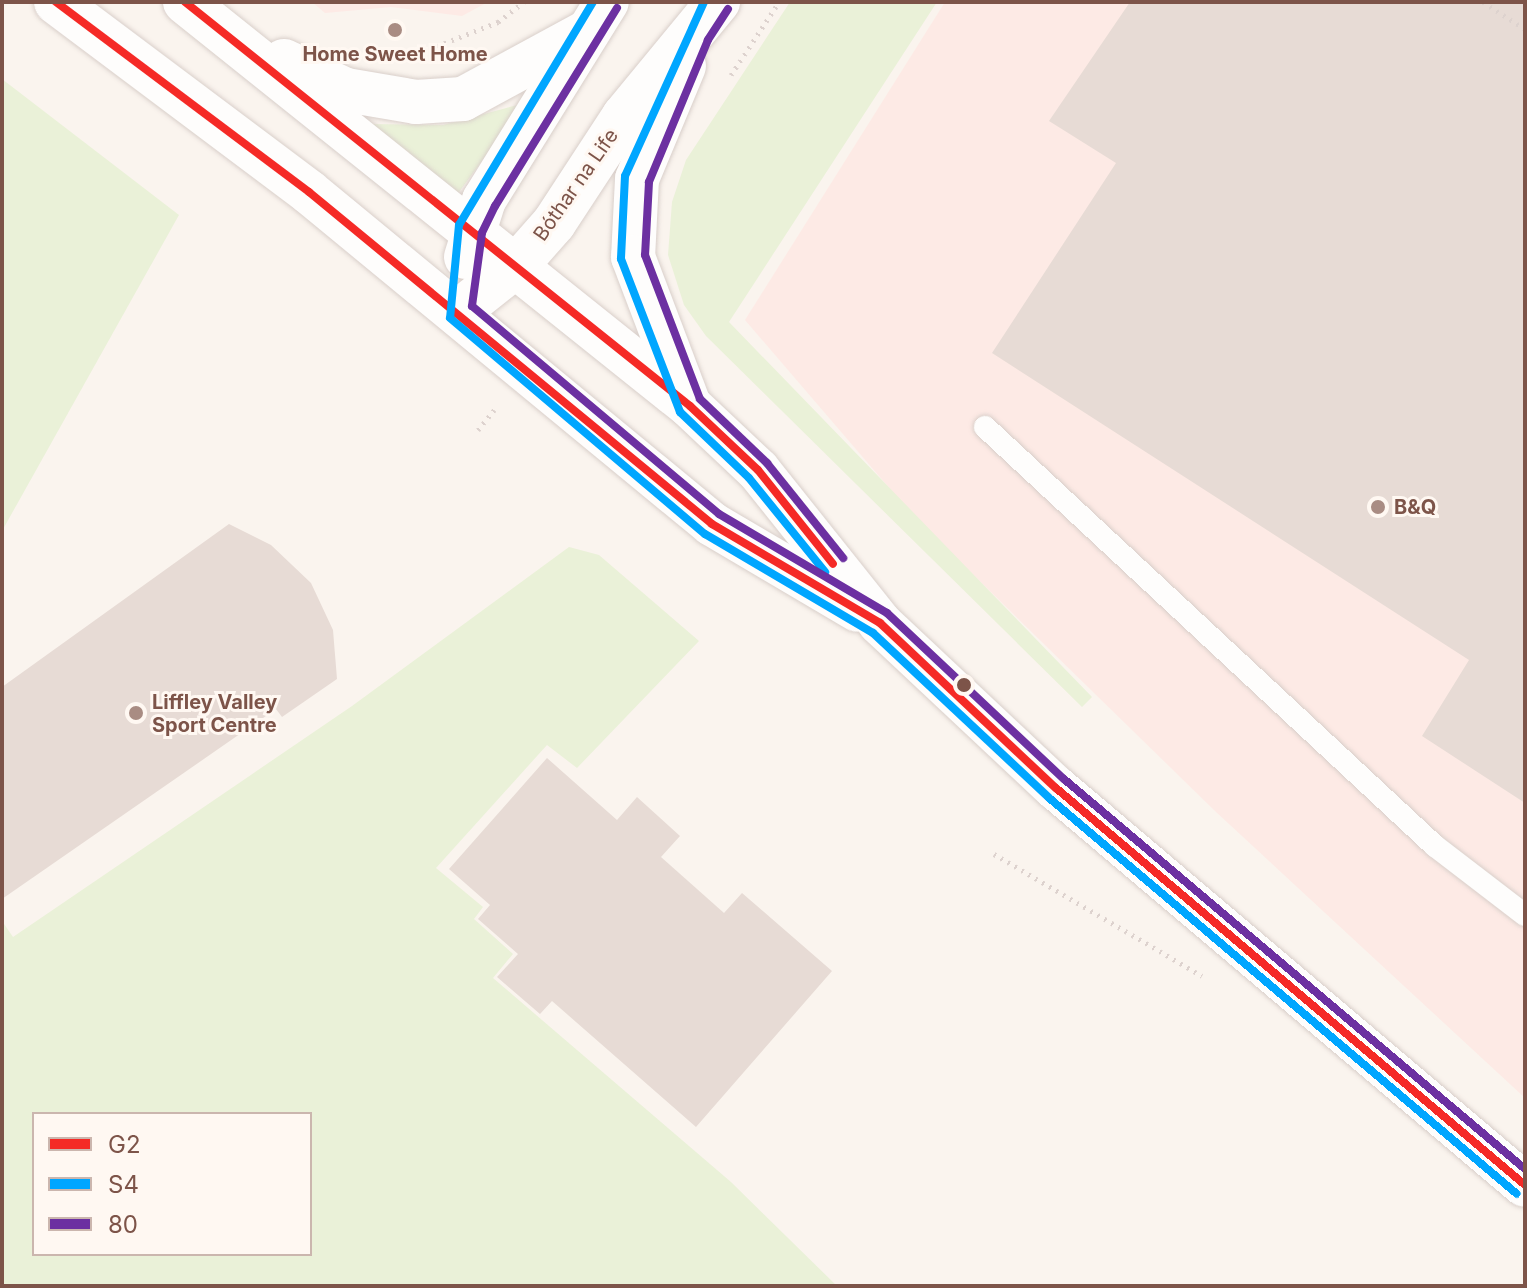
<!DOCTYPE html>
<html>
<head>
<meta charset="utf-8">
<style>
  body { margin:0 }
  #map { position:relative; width:1527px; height:1288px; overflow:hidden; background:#faf4ee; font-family:Inter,sans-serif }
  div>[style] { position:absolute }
  .commercial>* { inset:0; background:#fdeae5 }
  .green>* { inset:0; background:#eaf1d8 }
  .building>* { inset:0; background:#e7dbd5 }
  .path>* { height:5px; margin-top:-2.5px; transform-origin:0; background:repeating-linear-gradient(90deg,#ddd2ce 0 2px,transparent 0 8px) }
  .roads { filter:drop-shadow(0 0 2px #d9cfca) drop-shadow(0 0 2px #d9cfca) }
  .lane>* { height:22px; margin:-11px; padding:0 11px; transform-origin:11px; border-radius:11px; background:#fefdfc }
  .secondary>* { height:44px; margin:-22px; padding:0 22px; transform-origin:22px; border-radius:22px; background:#fefdfc }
  .bus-1>* { height:8px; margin:-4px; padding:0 4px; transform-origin:4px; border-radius:4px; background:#f52a26 }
  .bus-2>* { height:8px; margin:-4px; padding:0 4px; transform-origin:4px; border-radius:4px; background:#00a6ff }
  .bus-3>* { height:8px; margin:-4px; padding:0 4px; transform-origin:4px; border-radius:4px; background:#6c30a1 }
  .dots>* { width:22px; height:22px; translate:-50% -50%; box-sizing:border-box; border:4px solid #fff8f2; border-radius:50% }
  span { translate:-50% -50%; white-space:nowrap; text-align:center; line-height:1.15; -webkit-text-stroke:6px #fff8f2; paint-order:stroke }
  .poi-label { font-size:20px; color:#7d5449; font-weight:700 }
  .left { translate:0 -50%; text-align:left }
  .street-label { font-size:20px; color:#7d5449 }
  .frame { position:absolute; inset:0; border:4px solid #7d5449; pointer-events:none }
  .legend { position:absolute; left:32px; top:1112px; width:280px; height:144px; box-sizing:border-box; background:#fff8f2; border:2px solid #cbb6ae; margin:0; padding:10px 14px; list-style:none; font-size:24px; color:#7d5449 }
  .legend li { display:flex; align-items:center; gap:16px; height:40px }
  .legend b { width:40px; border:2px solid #cbb6ae }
</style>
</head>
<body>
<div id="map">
  <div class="commercial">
    <div style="clip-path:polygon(312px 2px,488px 2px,462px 16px,391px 7px,325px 13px)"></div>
    <div style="clip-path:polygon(945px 2px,1525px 2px,1525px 1098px,1216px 812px,915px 518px,745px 320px)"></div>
  </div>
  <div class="green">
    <div style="clip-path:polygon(790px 2px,937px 2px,729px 322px,1092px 697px,1082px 707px,706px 336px,684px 305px,668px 255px,672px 202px,686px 160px)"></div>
    <div style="clip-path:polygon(2px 79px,179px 215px,2px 531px)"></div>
    <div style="clip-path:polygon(525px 103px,456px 196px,368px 124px,443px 125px)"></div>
    <div style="clip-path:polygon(evenodd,569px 547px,599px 555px,699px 641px,577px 768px,547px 745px,436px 868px,483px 907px,474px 919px,513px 954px,493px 978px,731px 1182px,837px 1286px,2px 1286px,2px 921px,13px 937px,352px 706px,569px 547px,310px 1114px,310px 1254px,34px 1254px,34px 1114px,310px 1114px)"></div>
  </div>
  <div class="building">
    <div style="clip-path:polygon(1130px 2px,1525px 2px,1525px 803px,1422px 736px,1469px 660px,992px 353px,1116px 163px,1049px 121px)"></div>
    <div style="clip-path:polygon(229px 524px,271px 545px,311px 583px,333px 630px,337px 679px,282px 717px,276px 709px,2px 899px,2px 687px)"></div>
    <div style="clip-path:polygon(547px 758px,617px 820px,637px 797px,680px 836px,661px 857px,724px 913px,742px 893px,832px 971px,696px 1127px,552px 1001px,540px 1014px,497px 977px,518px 954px,478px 919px,490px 905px,449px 869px)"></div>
  </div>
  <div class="path">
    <div style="left:1483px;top:2px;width:50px;rotate:32.7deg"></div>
    <div style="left:422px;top:52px;width:82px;rotate:-21.5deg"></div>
    <div style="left:498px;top:22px;width:33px;rotate:-38deg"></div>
    <div style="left:731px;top:75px;width:87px;rotate:-56.7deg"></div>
    <div style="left:478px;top:430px;width:26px;rotate:-51deg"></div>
    <div style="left:994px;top:854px;width:241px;rotate:30.4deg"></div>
  </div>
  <div class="roads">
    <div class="lane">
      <div style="left:985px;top:427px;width:615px;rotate:42.96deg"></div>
      <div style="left:1435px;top:846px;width:113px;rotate:37.5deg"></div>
    </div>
    <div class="secondary">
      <div style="left:56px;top:2px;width:316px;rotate:36.9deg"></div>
      <div style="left:309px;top:192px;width:522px;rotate:39.48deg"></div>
      <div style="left:712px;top:524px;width:169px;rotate:30.5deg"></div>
      <div style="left:185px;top:2px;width:647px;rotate:38.66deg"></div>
      <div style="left:690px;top:406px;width:93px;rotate:43.3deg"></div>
      <div style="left:758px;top:470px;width:196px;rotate:51.4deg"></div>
      <div style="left:880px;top:623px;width:241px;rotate:43.2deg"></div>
      <div style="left:1056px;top:788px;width:614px;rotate:40.25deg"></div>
      <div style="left:284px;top:61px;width:68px;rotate:25.1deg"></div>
      <div style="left:346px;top:90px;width:71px;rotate:9.7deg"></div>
      <div style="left:416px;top:102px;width:47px;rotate:-3.7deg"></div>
      <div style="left:463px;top:99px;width:142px;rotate:-28.5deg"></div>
      <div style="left:684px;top:66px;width:122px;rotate:112.6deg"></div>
      <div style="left:637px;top:179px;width:78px;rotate:92.9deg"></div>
      <div style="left:633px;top:257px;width:155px;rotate:69.2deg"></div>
      <div style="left:466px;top:257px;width:60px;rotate:-72.5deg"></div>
      <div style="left:484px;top:200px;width:233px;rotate:-58.2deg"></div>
      <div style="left:459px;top:311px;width:74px;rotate:-38.4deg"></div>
      <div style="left:517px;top:265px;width:56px;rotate:-48.6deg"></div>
      <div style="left:554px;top:223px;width:128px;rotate:-56.8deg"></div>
      <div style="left:624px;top:116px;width:148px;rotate:-50.5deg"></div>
    </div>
  </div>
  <div class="bus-1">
    <div style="left:56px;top:2px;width:316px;rotate:36.9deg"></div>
    <div style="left:309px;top:192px;width:522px;rotate:39.48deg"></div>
    <div style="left:712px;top:524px;width:195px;rotate:30.5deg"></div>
    <div style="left:880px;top:623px;width:241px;rotate:43.2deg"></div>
    <div style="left:1056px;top:788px;width:614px;rotate:40.25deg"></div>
    <div style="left:185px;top:2px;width:647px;rotate:38.66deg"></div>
    <div style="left:690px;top:406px;width:93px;rotate:43.3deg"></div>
    <div style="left:758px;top:470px;width:120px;rotate:51.4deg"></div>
  </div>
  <div class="bus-2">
    <div style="left:593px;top:2px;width:260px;rotate:121deg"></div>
    <div style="left:459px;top:225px;width:93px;rotate:95.5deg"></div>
    <div style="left:450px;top:318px;width:334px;rotate:40.3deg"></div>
    <div style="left:705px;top:534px;width:195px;rotate:30.5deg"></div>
    <div style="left:873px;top:633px;width:240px;rotate:43.1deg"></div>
    <div style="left:1048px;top:797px;width:614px;rotate:40.25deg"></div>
    <div style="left:704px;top:2px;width:191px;rotate:114.4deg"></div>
    <div style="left:625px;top:176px;width:83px;rotate:92.8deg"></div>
    <div style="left:621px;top:259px;width:164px;rotate:68.9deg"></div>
    <div style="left:680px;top:412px;width:95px;rotate:43.7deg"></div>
    <div style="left:749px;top:478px;width:121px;rotate:51deg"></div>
  </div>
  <div class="bus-3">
    <div style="left:617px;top:8px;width:233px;rotate:121.6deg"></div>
    <div style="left:495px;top:206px;width:30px;rotate:116deg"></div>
    <div style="left:482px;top:233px;width:74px;rotate:97.8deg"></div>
    <div style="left:472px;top:306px;width:323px;rotate:40.1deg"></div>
    <div style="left:719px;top:514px;width:195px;rotate:30.5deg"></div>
    <div style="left:887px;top:613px;width:243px;rotate:43.2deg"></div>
    <div style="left:1064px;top:779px;width:604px;rotate:40.23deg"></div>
    <div style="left:728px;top:9px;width:37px;rotate:123deg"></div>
    <div style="left:708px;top:40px;width:154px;rotate:112.6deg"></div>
    <div style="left:649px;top:182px;width:73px;rotate:93.1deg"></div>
    <div style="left:645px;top:255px;width:154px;rotate:69.1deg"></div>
    <div style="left:700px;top:399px;width:93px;rotate:43.7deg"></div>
    <div style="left:767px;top:463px;width:122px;rotate:51.3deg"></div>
  </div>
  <div class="dots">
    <div style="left:395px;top:30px;background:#a98c83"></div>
    <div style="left:1378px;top:507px;background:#a98c83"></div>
    <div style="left:964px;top:685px;background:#7d5449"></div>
    <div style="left:136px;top:713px;background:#a98c83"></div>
  </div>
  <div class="poi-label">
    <span style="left:395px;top:54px">Home Sweet Home</span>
    <span class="left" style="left:1394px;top:507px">B&amp;Q</span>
    <span class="left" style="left:152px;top:714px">Liffley Valley<br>Sport Centre</span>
  </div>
  <div class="street-label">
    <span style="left:576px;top:185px;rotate:-55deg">Bóthar na Life</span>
  </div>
  <div class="frame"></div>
  <ul class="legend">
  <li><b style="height:10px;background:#f52a26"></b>G2</li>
  <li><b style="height:10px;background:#00a6ff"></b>S4</li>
  <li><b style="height:10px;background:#6c30a1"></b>80</li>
  </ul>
</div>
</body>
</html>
